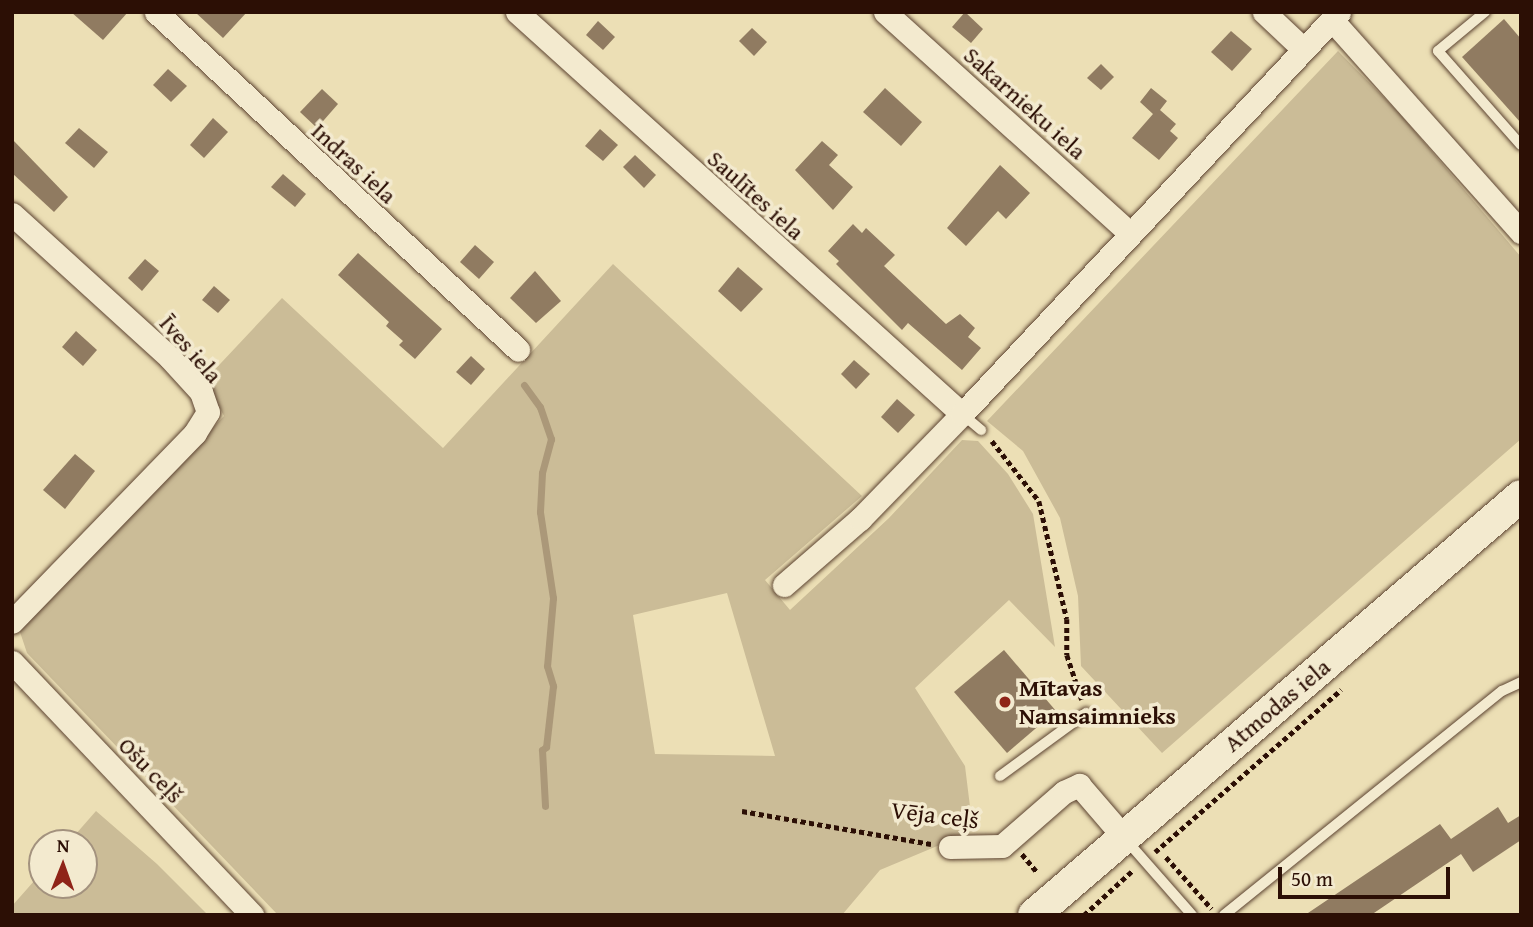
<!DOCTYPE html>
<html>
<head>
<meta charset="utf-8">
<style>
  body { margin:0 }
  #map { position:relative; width:1533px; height:927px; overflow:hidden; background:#ecdfb5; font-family:"Gentium Book Plus",serif }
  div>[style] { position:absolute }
  .green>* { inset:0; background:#cbbc97 }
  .stream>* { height:7px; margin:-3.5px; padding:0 3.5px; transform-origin:3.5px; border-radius:3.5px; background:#ab9879 }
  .building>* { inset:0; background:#907b61 }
  .path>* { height:4.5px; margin-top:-2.25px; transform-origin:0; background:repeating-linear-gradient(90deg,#2c0f05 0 5px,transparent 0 8.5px) }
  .roads { filter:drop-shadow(0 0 2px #5c4331) drop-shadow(0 0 2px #5c4331) }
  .service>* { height:10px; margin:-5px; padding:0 5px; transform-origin:5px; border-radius:5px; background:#f3eacf }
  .minor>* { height:23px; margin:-11.5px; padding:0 11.5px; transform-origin:11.5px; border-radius:11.5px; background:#f3eacf }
  .secondary>* { height:32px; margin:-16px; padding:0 16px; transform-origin:16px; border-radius:16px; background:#f3eacf }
  .dots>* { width:19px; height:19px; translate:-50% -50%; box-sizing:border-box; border:4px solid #f3eacf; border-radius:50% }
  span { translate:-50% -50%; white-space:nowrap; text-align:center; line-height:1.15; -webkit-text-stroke:7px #f3eacf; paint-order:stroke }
  .street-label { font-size:24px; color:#2c0f05 }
  .poi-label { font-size:24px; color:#2c0f05; font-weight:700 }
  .left { translate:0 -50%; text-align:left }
  .frame { position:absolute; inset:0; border:14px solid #2c0f05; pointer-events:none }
  .north { position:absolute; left:28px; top:829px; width:70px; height:70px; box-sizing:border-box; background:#f3eacf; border:2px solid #a3927e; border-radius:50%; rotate:1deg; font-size:19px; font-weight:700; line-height:28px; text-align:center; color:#2c0f05 }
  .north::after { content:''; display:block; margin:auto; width:24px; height:32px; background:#8f2418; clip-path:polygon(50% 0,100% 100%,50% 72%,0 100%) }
  .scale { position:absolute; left:1278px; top:867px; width:172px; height:32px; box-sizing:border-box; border:4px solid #2c0f05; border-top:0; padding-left:9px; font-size:21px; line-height:24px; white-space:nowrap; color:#2c0f05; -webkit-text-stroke:5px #f3eacf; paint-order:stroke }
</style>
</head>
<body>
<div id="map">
  <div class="green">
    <div style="clip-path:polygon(1338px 51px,1400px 114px,1521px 257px,1521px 439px,1162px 753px,1081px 666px,1078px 596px,1060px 518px,1023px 451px,987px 421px)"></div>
    <div style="clip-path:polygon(evenodd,613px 264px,862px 496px,765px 580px,790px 610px,889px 518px,962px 440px,978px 441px,1008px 474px,1033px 514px,1055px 647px,1009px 600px,915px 688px,965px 766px,973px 831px,880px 870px,842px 915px,278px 915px,27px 653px,19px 629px,224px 416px,205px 380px,282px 298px,443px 448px,613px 264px,727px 593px,775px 756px,655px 754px,633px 615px,727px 593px)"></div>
    <div style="clip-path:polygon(96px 811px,157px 864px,208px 915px,12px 915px,12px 906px,42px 872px,42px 885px,84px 885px,84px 843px,68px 843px)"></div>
  </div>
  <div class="stream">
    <div style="left:524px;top:385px;width:27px;rotate:54deg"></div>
    <div style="left:540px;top:407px;width:34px;rotate:71deg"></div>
    <div style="left:551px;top:439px;width:35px;rotate:105deg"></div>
    <div style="left:542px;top:473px;width:39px;rotate:93deg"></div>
    <div style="left:540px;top:512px;width:87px;rotate:81.4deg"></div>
    <div style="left:553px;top:598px;width:68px;rotate:95deg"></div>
    <div style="left:547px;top:666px;width:21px;rotate:73deg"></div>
    <div style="left:553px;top:686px;width:61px;rotate:96.5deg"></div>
    <div style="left:546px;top:747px;width:5px;rotate:143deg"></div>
    <div style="left:542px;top:750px;width:56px;rotate:86.9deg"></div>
  </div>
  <div class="building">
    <div style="clip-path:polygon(71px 12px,128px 12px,103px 40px)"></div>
    <div style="clip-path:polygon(195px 12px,247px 12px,223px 38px)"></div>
    <div style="clip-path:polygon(965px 12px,983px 29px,971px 43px,952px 27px)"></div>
    <div style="clip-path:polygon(1504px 19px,1521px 39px,1521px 123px,1462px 57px)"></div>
    <div style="clip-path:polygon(598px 21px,615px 37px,603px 50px,586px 35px)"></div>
    <div style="clip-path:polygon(752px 28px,767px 42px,754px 56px,739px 41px)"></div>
    <div style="clip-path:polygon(1231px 31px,1252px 49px,1232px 71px,1211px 52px)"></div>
    <div style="clip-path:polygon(1101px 64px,1114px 77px,1101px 90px,1087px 78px)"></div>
    <div style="clip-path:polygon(168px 69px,187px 86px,171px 102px,153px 85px)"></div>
    <div style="clip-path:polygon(885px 88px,922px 122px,901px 146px,863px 112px)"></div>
    <div style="clip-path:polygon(1151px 88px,1167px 101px,1160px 110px,1176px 124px,1170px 131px,1178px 138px,1159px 160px,1132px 138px,1153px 114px,1140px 102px)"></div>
    <div style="clip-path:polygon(322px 89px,338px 104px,317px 128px,300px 112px)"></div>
    <div style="clip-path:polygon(213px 118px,228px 132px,204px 158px,190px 145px)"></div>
    <div style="clip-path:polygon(79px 128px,108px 152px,94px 168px,65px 143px)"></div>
    <div style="clip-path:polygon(600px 129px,618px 145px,603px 161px,585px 146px)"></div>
    <div style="clip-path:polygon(12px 139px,68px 197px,54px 212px,12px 173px)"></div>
    <div style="clip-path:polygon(822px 141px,838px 155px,829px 165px,853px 187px,833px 210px,795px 170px)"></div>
    <div style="clip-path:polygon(635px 155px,656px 175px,644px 188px,623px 167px)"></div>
    <div style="clip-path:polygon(1000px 165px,1030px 193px,1006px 219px,998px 211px,966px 246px,947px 228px)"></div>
    <div style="clip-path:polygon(283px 174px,306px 194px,295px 207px,271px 187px)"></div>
    <div style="clip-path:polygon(853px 224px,862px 233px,866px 228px,895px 255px,884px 266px,946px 324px,960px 314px,975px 328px,968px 337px,981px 348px,962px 370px,908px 323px,902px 330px,836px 264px,839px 261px,828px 251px)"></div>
    <div style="clip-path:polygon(475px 245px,494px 262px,479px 279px,460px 262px)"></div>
    <div style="clip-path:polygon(358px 253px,442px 329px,415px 359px,399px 345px,403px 341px,386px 326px,389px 322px,338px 275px)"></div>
    <div style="clip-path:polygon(145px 259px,159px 271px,142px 291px,128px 278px)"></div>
    <div style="clip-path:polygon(738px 267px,763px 289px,741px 312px,718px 291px)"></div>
    <div style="clip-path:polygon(535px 271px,561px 301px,536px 323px,510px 298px)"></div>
    <div style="clip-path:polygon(214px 286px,230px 300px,218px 313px,202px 300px)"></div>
    <div style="clip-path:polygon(76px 331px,97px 350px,83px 366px,62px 347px)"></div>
    <div style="clip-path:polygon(471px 356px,485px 369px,471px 385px,456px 372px)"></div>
    <div style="clip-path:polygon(854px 360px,870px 374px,856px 389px,841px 374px)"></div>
    <div style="clip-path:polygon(897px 399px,915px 415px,898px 433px,881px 417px)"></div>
    <div style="clip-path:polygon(75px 454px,95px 471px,65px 509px,43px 490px)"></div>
    <div style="clip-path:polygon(1004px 650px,1056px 711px,1007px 753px,954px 692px)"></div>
    <div style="clip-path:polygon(1498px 807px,1508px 823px,1521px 815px,1521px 840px,1473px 872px,1461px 854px,1371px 915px,1305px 915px,1440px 824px,1451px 839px)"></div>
  </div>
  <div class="path">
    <div style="left:992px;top:441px;width:76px;rotate:51.9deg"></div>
    <div style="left:1039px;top:501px;width:121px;rotate:76.7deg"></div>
    <div style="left:1067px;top:619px;width:36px;rotate:90deg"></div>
    <div style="left:1067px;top:655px;width:47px;rotate:71.6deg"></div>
    <div style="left:742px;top:811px;width:192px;rotate:9.9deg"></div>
    <div style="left:1155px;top:852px;width:247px;rotate:-41.1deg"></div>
    <div style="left:1022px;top:854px;width:23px;rotate:50deg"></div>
    <div style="left:1166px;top:857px;width:69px;rotate:48.5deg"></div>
    <div style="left:1084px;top:915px;width:65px;rotate:-42.5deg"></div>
  </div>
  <div class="roads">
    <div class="service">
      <div style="left:1485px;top:12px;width:61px;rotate:140.3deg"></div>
      <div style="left:1438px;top:51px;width:125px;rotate:48.6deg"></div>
      <div style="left:962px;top:414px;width:25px;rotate:40deg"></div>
      <div style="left:1000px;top:776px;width:107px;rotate:-36.2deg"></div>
      <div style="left:1127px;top:841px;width:98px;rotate:48.7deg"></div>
      <div style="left:1224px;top:915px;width:357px;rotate:-38.9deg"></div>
      <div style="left:1502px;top:691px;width:21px;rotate:-25deg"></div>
    </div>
    <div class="minor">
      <div style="left:156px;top:12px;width:495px;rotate:43deg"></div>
      <div style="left:517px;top:12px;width:600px;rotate:42.09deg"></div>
      <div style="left:885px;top:12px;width:330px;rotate:42.1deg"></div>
      <div style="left:1264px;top:12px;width:51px;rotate:43.4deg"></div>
      <div style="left:1332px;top:20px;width:284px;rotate:48.3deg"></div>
      <div style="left:12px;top:214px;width:214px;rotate:42.3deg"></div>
      <div style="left:170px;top:358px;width:46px;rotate:47.6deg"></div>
      <div style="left:201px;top:392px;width:21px;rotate:71deg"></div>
      <div style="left:208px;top:412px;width:25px;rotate:122deg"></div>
      <div style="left:195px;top:433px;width:263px;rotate:134.1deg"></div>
      <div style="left:784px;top:585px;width:101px;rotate:-41deg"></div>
      <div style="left:860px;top:519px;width:146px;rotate:-45.8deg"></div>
      <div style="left:962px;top:414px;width:551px;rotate:-46.84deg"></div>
      <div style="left:12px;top:662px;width:349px;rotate:46.5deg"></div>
      <div style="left:950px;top:847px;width:52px;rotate:-1.1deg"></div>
      <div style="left:1002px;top:846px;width:82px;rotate:-41.1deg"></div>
      <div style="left:1064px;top:792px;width:17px;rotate:-25deg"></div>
      <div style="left:1079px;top:785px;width:66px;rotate:49.3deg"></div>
    </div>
    <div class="secondary">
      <div style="left:1034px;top:915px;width:642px;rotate:-40.71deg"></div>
    </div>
  </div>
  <div class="dots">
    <div style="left:1005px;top:702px;background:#8f2418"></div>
  </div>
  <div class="street-label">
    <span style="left:1025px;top:103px;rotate:42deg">Sakarnieku iela</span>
    <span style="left:354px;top:163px;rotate:43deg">Indras iela</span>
    <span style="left:756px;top:195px;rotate:42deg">Saulītes iela</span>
    <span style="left:191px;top:349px;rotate:49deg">Īves iela</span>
    <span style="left:1277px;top:705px;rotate:-40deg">Atmodas iela</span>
    <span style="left:151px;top:770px;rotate:46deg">Ošu ceļš</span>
    <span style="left:935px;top:815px;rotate:7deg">Vēja ceļš</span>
  </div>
  <div class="poi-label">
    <span class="left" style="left:1019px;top:702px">Mītavas<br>Namsaimnieks</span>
  </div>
  <div class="frame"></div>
  <div class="north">N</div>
  <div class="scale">50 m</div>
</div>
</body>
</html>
